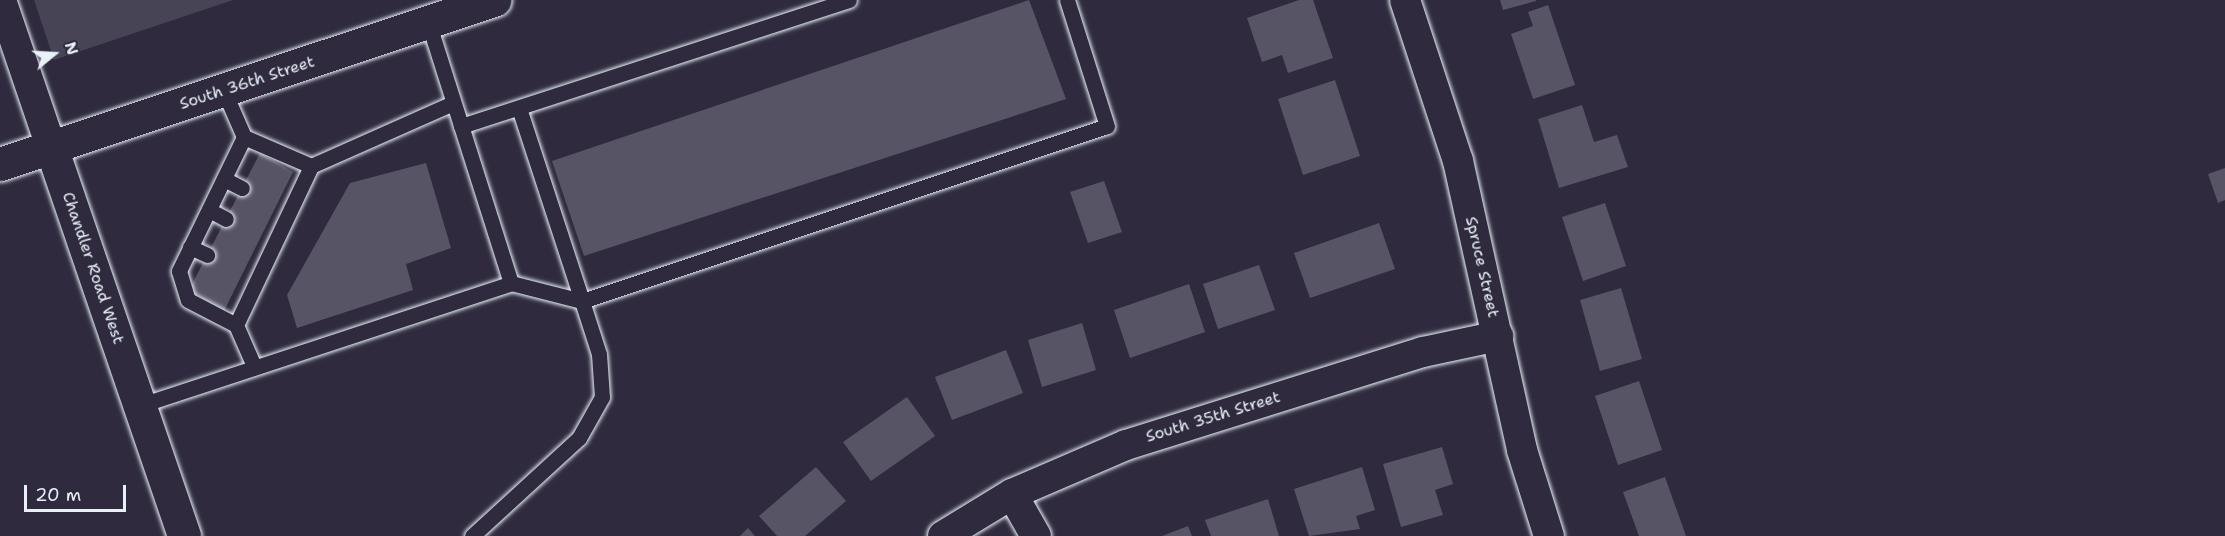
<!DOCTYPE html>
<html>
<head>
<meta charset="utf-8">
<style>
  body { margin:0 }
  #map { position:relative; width:2225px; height:536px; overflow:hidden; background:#2f2a3d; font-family:"Shantell Sans",sans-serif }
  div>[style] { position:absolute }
  .green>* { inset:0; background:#464455 }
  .building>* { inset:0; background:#575565 }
  .roads { filter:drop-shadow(0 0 2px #e8f1f8) drop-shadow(0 0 2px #e8f1f8) }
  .lane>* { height:15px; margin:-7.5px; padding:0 7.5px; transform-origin:7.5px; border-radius:7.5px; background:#2f2a3d }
  .street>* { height:30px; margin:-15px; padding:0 15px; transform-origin:15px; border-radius:15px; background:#2f2a3d }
  .secondary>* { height:33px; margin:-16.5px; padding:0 16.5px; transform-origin:16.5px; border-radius:16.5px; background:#2f2a3d }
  span { translate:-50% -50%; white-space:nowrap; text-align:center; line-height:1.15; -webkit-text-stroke:4.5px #2f2a3d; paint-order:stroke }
  .street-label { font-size:16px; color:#e8f1f8 }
  .north { position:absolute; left:24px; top:24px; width:60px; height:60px; -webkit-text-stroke:4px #2f2a3d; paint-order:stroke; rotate:72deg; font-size:16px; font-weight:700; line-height:24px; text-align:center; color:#e8f1f8 }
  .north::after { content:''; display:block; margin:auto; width:21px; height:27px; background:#e8f1f8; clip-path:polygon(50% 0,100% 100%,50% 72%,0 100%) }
  .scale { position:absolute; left:24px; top:485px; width:102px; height:27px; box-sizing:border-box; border:3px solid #e8f1f8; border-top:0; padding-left:8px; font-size:18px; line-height:21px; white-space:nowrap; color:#e8f1f8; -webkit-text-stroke:4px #2f2a3d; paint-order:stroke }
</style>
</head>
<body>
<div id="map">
  <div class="green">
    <div style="clip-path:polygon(34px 0,233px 0,54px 60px)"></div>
  </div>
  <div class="building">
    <div style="clip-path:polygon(1029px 0,1066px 99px,584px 256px,552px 161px)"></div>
    <div style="clip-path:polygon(1299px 0,1313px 0,1333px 58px,1288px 73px,1282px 55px,1262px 62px,1247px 18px)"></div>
    <div style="clip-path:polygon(1500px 0,1536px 0,1536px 1px,1503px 10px)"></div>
    <div style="clip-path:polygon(1548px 5px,1575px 85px,1533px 99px,1511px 34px,1533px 26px,1528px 12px)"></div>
    <div style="clip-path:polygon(1335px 80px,1360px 156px,1303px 175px,1278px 99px)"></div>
    <div style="clip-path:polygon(1582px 105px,1594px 142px,1617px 135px,1628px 167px,1559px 188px,1538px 119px)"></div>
    <div style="clip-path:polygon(260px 153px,293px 172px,224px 311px,189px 290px)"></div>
    <div style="clip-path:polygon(426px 163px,451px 248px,406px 264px,413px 290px,297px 328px,287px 295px,350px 183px)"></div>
    <div style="clip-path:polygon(2225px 168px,2225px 200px,2218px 203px,2208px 174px)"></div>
    <div style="clip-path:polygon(1104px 181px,1122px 232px,1088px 243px,1070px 192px)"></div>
    <div style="clip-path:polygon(1605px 203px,1626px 266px,1583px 281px,1562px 217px)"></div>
    <div style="clip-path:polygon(1379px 223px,1395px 269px,1310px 298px,1294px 253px)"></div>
    <div style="clip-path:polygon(1259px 265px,1275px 310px,1218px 329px,1203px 284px)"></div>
    <div style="clip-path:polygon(1189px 284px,1205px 332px,1130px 358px,1114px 310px)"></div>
    <div style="clip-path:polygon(1621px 288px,1642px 359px,1600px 371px,1580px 300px)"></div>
    <div style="clip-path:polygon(1082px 323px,1096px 370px,1042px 387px,1028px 340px)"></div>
    <div style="clip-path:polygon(1006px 350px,1023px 393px,952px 420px,935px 377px)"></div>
    <div style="clip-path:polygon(1639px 381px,1662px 450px,1618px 465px,1595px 396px)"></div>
    <div style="clip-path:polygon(907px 397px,935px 436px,871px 481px,843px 442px)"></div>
    <div style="clip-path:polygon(1442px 447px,1453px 484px,1435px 490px,1443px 515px,1401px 527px,1383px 464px)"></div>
    <div style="clip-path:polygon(816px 467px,846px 501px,805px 536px,777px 536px,759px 516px)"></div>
    <div style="clip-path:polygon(1362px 467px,1375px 510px,1356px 516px,1360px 529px,1309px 536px,1294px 489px)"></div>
    <div style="clip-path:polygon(1665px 477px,1686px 536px,1639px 536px,1623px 492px)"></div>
    <div style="clip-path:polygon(1268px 499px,1279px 536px,1211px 536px,1205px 520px)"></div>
    <div style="clip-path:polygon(1188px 526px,1192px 536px,1162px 536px)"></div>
    <div style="clip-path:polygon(748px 528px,755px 536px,740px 536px)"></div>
  </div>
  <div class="roads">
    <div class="lane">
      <div style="left:224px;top:91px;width:50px;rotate:66.5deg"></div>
      <div style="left:244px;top:137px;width:149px;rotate:115.9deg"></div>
      <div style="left:179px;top:271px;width:30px;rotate:73deg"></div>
      <div style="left:188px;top:300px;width:54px;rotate:27.5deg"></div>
      <div style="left:236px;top:325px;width:45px;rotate:66.3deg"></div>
      <div style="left:519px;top:108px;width:203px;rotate:71.9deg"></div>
      <div style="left:461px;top:126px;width:408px;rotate:-18deg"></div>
      <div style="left:244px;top:137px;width:73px;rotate:23.4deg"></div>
      <div style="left:311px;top:166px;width:155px;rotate:-23.9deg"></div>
      <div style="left:224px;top:179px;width:20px;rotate:27deg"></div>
      <div style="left:209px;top:210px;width:19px;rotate:28deg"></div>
      <div style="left:190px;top:247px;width:19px;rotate:25deg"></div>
      <div style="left:511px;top:283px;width:73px;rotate:14.2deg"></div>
      <div style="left:236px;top:325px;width:176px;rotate:-64.7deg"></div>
      <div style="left:141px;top:405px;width:390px;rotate:-18.2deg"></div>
      <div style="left:511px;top:283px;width:274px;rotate:-107.6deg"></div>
      <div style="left:472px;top:536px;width:145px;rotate:-42.5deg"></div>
      <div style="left:579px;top:438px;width:47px;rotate:-60.7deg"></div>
      <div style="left:602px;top:397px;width:43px;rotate:-94deg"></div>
      <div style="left:599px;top:354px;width:56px;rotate:-107.8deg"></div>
      <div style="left:582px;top:301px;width:553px;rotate:-18.43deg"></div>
      <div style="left:1107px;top:126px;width:132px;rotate:-107.6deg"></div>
    </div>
    <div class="street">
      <div style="left:1px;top:0;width:155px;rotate:71.2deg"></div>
      <div style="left:1405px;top:0;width:169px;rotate:71.8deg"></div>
      <div style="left:1458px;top:161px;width:296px;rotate:77.5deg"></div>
      <div style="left:1522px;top:450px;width:90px;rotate:72.6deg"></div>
      <div style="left:1012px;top:494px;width:48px;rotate:60.3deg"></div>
      <div style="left:943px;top:536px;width:81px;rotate:-31.3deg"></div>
      <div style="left:1012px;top:494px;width:124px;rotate:-23.3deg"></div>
      <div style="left:1126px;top:445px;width:311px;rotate:-17.4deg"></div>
      <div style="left:1423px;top:352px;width:77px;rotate:-12deg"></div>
    </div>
    <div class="secondary">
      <div style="left:51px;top:147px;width:411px;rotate:71.1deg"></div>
      <div style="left:0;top:164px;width:521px;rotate:-18.37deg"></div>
    </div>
  </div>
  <div class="street-label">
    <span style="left:247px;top:83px;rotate:-18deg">South 36th Street</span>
    <span style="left:1482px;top:267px;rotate:77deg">Spruce Street</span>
    <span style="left:93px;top:268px;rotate:71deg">Chandler Road West</span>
    <span style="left:1213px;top:417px;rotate:-17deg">South 35th Street</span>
  </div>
  <div class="north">N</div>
  <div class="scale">20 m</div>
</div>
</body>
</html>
